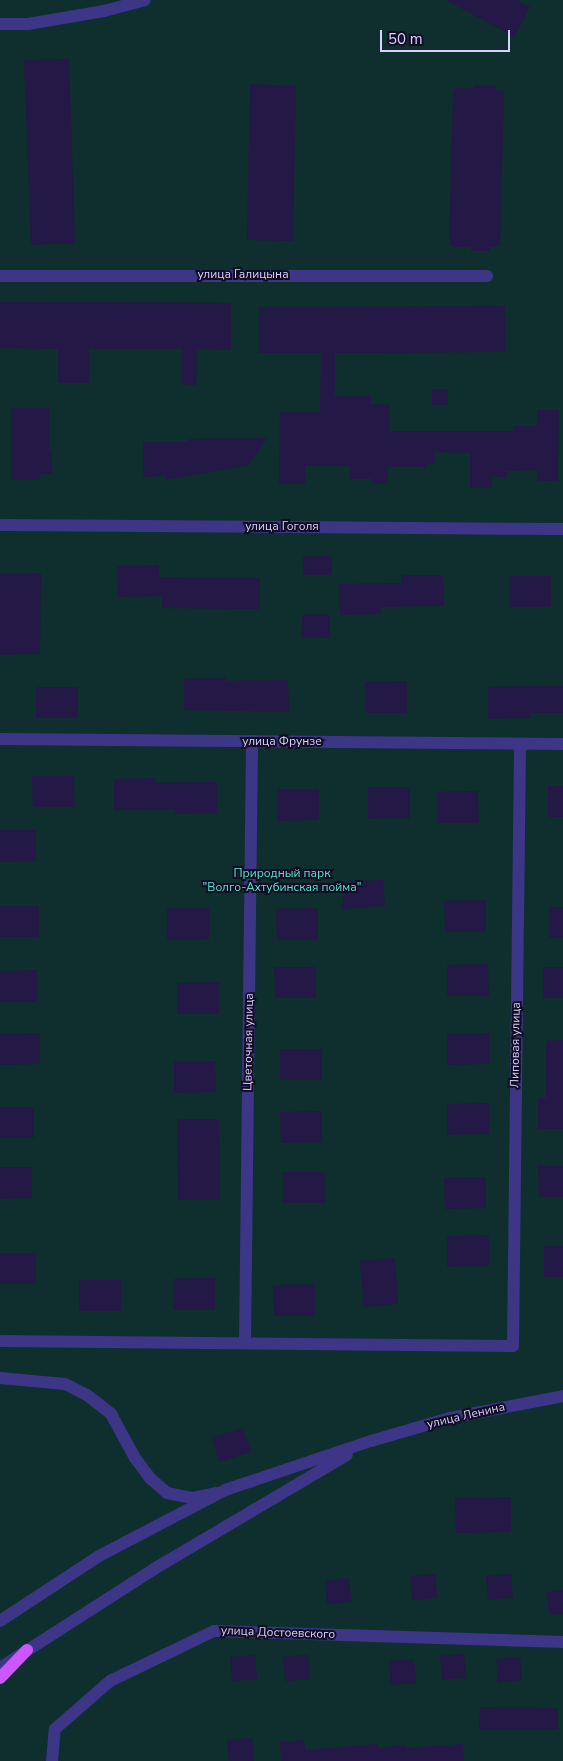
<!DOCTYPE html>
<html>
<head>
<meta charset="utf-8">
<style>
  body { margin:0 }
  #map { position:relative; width:563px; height:1761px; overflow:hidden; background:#120d24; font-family:"Nunito Sans",sans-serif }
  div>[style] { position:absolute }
  .green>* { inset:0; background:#0f2e2e }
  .building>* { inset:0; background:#241846 }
  .minor>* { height:12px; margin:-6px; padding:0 6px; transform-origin:6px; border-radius:6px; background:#3d3586 }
  .tertiary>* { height:12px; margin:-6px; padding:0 6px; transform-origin:6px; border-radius:6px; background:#3d3586 }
  .primary>* { height:12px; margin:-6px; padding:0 6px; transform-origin:6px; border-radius:6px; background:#ca57ff }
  span { translate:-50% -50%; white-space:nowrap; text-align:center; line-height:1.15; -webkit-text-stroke:4px #120d24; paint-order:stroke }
  .street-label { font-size:12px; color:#d8d0ff }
  .park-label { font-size:12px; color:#55e6ca }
  .scale { position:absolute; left:380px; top:30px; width:130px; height:22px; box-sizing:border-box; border:2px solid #d8d0ff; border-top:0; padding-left:6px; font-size:15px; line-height:18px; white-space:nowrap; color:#d8d0ff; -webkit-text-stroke:4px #120d24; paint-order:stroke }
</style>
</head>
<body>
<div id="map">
  <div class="green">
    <div style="clip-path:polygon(0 0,563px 0,563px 1761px,0 1761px)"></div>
  </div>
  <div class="building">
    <div style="clip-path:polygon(446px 0,517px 0,530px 7px,514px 37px)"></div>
    <div style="clip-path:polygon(69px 59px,75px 243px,31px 245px,24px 60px)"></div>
    <div style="clip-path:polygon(250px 84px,296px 86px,293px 241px,247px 240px)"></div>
    <div style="clip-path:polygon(475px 85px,495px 86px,495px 90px,504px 92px,500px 246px,490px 247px,490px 251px,471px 251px,471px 247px,454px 247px,451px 245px,449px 237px,453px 97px,454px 90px,457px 88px,475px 88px)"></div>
    <div style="clip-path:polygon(0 302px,231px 303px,231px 350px,197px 349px,196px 385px,181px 384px,181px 349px,89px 349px,89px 383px,58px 383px,58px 349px,0 348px)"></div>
    <div style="clip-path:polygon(505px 306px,505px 352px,335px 353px,335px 396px,371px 396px,371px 404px,390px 405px,389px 431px,513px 431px,513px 426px,537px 426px,537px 410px,559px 410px,558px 481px,537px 481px,537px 470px,507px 471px,507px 477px,492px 477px,492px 488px,470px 488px,470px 453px,435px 452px,435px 464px,427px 463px,427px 467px,388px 467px,388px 484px,372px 484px,372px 479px,350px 479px,350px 466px,305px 466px,305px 484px,279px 484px,280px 412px,320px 412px,321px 353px,259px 353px,259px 307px)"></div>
    <div style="clip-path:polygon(432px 389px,448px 389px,448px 405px,432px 405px)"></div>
    <div style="clip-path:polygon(11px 408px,49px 408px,49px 450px,52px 450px,52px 474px,40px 474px,40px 480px,11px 480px)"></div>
    <div style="clip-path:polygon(267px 438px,249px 465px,165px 480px,165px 476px,143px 477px,143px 442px,188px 442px,188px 439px)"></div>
    <div style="clip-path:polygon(303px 556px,332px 556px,332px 575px,303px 575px)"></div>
    <div style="clip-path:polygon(159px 565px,159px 577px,260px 578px,260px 609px,162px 608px,162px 596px,118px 597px,117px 566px)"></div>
    <div style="clip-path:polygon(41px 573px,40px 654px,0 655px,0 574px)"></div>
    <div style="clip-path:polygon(401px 575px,443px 575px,444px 606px,381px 607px,381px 614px,340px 615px,339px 584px,402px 583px)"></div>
    <div style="clip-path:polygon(509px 576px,551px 576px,551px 607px,509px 607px)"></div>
    <div style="clip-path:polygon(303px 614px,330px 615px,329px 638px,301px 637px)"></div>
    <div style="clip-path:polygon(226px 678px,226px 681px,288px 680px,289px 712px,184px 710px,184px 679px)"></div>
    <div style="clip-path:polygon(407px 681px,407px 713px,365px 713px,365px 682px)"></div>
    <div style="clip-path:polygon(563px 686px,563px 713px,530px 713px,530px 718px,488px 719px,488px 687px)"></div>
    <div style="clip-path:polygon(36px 687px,78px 687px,78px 718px,36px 718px)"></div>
    <div style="clip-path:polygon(32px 776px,74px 776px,75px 807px,33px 807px)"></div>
    <div style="clip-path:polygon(155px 778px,156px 783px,217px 782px,217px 813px,175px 814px,175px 809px,114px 810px,114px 779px)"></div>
    <div style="clip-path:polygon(548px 786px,563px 786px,563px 817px,548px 817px)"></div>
    <div style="clip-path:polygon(368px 787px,410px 787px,410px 818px,368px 819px)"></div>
    <div style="clip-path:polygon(277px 789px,319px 789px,319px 820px,277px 821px)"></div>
    <div style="clip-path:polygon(478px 791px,479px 823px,437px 823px,437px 792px)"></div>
    <div style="clip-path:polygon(0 830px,36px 830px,36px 861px,0 862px)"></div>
    <div style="clip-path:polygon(383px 880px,385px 906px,341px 909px,347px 882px)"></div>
    <div style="clip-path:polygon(486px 900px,486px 931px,445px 932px,444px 901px)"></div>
    <div style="clip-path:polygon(0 906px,39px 906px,39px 937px,0 937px)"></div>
    <div style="clip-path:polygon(549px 907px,563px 907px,563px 938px,549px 938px)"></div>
    <div style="clip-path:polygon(167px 908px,209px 908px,209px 939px,167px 940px)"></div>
    <div style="clip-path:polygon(318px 908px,318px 939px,277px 940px,276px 909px)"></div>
    <div style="clip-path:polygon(488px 964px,489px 996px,447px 996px,447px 965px)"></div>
    <div style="clip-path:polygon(274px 967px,316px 967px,316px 998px,275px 998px)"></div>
    <div style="clip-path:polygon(543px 967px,563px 967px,563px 998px,543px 998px)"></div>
    <div style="clip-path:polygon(37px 970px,37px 1002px,0 1002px,0 971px)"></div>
    <div style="clip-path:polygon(219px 982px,219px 1014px,177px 1014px,177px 983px)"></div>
    <div style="clip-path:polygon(40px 1033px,40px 1064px,0 1065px,0 1034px)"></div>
    <div style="clip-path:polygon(489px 1033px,489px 1064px,447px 1065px,447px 1034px)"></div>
    <div style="clip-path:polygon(563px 1040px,563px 1129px,538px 1129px,538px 1098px,546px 1098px,546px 1041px)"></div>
    <div style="clip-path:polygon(280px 1049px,322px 1049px,322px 1080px,280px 1080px)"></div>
    <div style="clip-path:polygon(215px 1061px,216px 1092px,174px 1093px,174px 1062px)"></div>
    <div style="clip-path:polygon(489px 1103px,489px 1134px,447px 1135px,447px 1104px)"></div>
    <div style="clip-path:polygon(0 1107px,34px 1107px,34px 1138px,0 1138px)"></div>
    <div style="clip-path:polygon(322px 1111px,322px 1142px,281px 1143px,280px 1112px)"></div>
    <div style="clip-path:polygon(177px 1119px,219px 1119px,220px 1200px,178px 1200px)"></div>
    <div style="clip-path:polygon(538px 1166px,563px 1166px,563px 1197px,539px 1197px)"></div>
    <div style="clip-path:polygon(0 1167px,32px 1167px,32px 1198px,0 1199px)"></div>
    <div style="clip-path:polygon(283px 1172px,324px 1172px,325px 1203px,283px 1203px)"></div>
    <div style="clip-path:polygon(444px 1177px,486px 1177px,486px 1208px,445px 1209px)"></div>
    <div style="clip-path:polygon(489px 1235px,489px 1266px,447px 1267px,447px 1236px)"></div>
    <div style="clip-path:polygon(544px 1246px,563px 1246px,563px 1277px,544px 1277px)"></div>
    <div style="clip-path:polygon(0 1253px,36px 1253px,36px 1284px,0 1284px)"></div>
    <div style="clip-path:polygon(395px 1258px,398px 1304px,364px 1307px,360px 1261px)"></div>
    <div style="clip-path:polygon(215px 1278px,215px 1310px,173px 1310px,173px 1279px)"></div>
    <div style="clip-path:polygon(79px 1280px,121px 1280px,121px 1311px,79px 1311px)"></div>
    <div style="clip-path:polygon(315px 1284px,315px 1315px,274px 1316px,273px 1285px)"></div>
    <div style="clip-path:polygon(243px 1428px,251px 1452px,219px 1462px,212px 1437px)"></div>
    <div style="clip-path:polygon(511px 1497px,511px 1532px,456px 1533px,455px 1498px)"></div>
    <div style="clip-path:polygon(435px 1574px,437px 1598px,412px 1600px,410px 1576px)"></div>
    <div style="clip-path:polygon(511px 1574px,513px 1598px,488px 1600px,486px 1576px)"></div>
    <div style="clip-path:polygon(349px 1578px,352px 1602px,327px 1604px,325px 1581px)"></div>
    <div style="clip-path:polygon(563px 1590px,563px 1614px,549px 1615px,547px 1592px)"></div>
    <div style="clip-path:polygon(464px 1654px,466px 1678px,442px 1680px,440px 1656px)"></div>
    <div style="clip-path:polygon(255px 1655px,257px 1679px,232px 1681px,230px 1657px)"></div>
    <div style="clip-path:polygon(308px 1655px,310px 1679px,285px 1681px,283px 1657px)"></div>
    <div style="clip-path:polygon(520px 1657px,522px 1680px,498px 1682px,496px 1659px)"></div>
    <div style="clip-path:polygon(414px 1659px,416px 1683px,391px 1685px,389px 1661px)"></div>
    <div style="clip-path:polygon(480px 1707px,558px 1708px,558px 1729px,479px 1730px)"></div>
    <div style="clip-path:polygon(252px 1738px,254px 1761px,229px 1761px,227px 1740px)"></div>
    <div style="clip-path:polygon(304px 1740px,305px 1750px,378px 1744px,378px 1748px,406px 1745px,406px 1748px,463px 1744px,464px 1761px,281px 1761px,280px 1742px)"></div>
  </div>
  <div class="minor">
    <div style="left:0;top:24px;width:28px"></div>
    <div style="left:28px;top:24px;width:77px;rotate:-9.7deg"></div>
    <div style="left:104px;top:11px;width:42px;rotate:-15deg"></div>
    <div style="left:0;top:276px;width:487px"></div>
    <div style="left:0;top:525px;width:563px;rotate:0.41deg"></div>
    <div style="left:0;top:739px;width:563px;rotate:0.51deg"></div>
    <div style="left:0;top:1341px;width:513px;rotate:0.56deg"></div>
    <div style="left:513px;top:1346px;width:602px;rotate:-89.33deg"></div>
    <div style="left:245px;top:1343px;width:602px;rotate:-89.33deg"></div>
    <div style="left:0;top:1378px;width:65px;rotate:5.3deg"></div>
    <div style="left:65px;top:1384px;width:25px;rotate:27deg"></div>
    <div style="left:87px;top:1395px;width:31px;rotate:38deg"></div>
    <div style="left:111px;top:1414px;width:50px;rotate:61.4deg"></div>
    <div style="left:135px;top:1458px;width:26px;rotate:53deg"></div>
    <div style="left:151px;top:1479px;width:21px;rotate:41deg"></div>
    <div style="left:167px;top:1493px;width:25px;rotate:11deg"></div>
    <div style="left:192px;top:1498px;width:24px;rotate:-12deg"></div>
    <div style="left:52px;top:1761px;width:32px;rotate:-85deg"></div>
    <div style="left:55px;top:1729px;width:73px;rotate:-41.1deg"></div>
    <div style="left:110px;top:1681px;width:115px;rotate:-25.7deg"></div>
    <div style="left:214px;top:1631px;width:349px;rotate:1.8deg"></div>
  </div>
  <div class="tertiary">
    <div style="left:0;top:1621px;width:118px;rotate:-33.3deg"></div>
    <div style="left:99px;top:1556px;width:142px;rotate:-27.6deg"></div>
    <div style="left:225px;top:1490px;width:154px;rotate:-18.6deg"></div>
    <div style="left:371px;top:1441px;width:82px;rotate:-16.2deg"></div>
    <div style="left:450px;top:1418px;width:115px;rotate:-11deg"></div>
    <div style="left:0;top:1668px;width:183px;rotate:-32.7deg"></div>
    <div style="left:154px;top:1569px;width:224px;rotate:-30.6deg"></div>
  </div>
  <div class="primary">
    <div style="left:0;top:1678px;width:39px;rotate:-46deg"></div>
  </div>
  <div class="street-label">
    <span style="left:243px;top:275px">улица Галицына</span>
    <span style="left:282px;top:527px">улица Гоголя</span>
    <span style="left:282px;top:742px">улица Фрунзе</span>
    <span style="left:249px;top:1042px;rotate:-89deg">Цветочная улица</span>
    <span style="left:516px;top:1045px;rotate:-89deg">Липовая улица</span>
    <span style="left:466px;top:1416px;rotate:-13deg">улица Ленина</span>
    <span style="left:278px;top:1633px;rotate:2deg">улица Достоевского</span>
  </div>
  <div class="park-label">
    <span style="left:282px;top:881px">Природный парк<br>"Волго-Ахтубинская пойма"</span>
  </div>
  <div class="scale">50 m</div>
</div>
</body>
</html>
